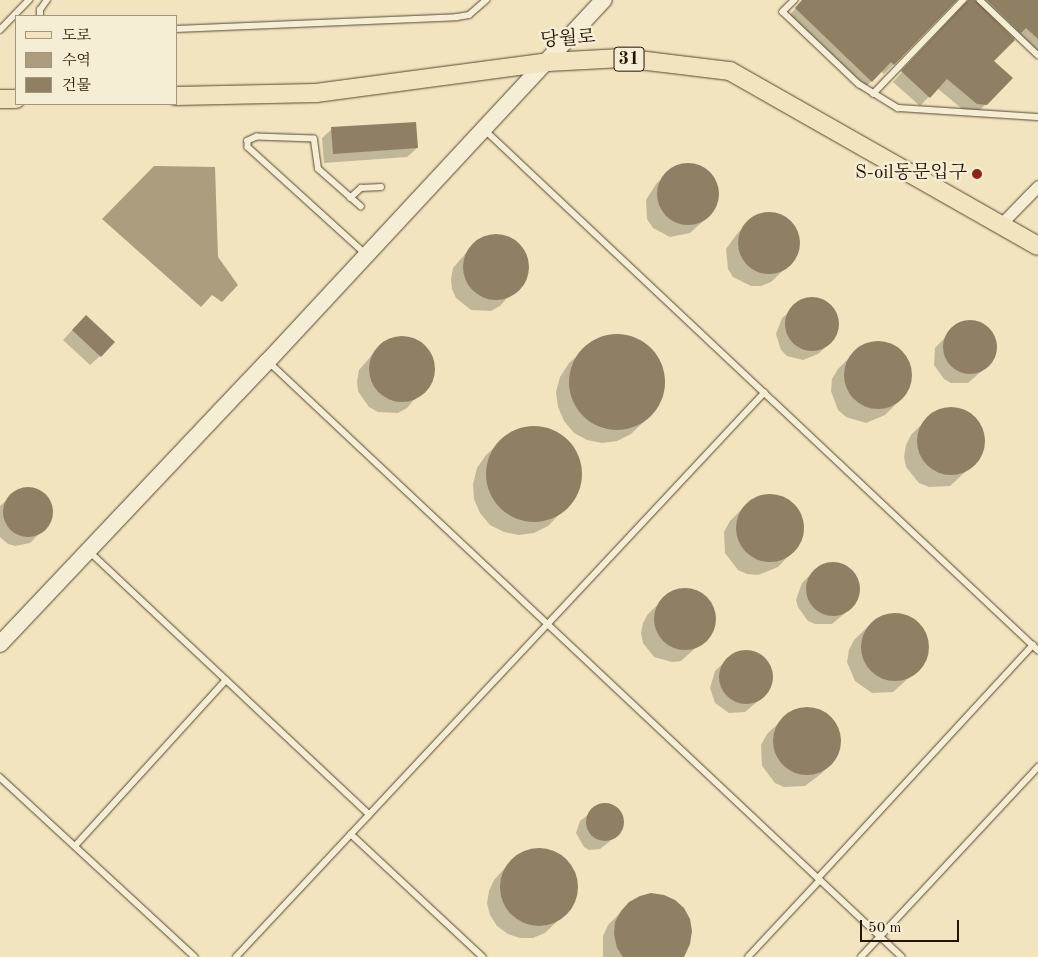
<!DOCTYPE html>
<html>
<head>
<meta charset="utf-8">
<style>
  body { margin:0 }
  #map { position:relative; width:1038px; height:957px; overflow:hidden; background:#f1e4bf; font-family:"Old Standard TT","Noto Serif KR",serif }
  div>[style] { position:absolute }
  .water>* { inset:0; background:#ab9d7e }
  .shadow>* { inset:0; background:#0003 }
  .building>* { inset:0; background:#8f8063 }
  .round { border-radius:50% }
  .roads { filter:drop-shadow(0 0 1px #574730) drop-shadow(0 0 1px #574730) }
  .lane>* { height:5.5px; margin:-2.75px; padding:0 2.75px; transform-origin:2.75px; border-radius:2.75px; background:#f6edd5 }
  .street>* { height:11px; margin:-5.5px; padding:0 5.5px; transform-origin:5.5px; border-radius:5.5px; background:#f6edd5 }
  .secondary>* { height:16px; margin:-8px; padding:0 8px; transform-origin:8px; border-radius:8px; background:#f6edd5 }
  .primary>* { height:18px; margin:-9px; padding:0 9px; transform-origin:9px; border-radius:9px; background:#f1e4bf }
  .dots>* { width:14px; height:14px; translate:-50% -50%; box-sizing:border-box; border:2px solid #f6edd5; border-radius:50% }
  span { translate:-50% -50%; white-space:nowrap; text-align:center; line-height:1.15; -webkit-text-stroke:5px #f6edd5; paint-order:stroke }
  .shield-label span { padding:1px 4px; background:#f6edd5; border:1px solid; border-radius:4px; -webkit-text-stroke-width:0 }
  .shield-label { font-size:18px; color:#241300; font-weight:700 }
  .street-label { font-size:19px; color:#241300 }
  .poi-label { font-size:19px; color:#241300 }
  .right { translate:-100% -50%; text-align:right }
  .legend { position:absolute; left:15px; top:15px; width:162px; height:90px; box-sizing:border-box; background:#f6edd5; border:1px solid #a29680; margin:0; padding:6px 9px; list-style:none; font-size:15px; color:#241300 }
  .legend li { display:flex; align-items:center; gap:10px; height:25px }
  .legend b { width:25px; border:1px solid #a29680 }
  .scale { position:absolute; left:860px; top:920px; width:99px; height:22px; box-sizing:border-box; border:2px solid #241300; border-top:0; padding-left:6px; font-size:15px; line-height:18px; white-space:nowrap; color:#241300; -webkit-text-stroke:4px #f6edd5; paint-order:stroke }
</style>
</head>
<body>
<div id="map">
  <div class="water">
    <div style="clip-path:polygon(154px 166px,215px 167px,218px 257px,238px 285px,222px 302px,212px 295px,201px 307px,102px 219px)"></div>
  </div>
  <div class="shadow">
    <div style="clip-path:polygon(803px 0,956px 0,884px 74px,881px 71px,862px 91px,787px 18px)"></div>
    <div style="clip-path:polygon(977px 0,1038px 0,1038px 57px,1016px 37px,992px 61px,1011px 78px,976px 114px,967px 113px,937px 88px,920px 106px,893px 82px,958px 12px)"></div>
    <div style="clip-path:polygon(332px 129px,417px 148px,407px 157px,324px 163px,322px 138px)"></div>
    <div style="clip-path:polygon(687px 164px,705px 170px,712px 176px,718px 194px,716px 204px,712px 213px,690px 233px,670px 237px,653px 228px,647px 219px,646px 200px,656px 184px,670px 171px)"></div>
    <div style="clip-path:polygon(768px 213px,777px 214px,793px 225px,798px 243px,797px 253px,792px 262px,771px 282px,761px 286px,751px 286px,733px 277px,728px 269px,726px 249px,737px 234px,750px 220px)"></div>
    <div style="clip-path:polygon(492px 235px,503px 236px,513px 240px,521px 247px,526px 257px,526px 277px,500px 306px,491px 311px,471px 310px,456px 298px,452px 289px,451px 279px,453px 268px,473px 245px,482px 239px)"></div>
    <div style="clip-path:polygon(807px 298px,824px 300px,836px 313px,838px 321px,834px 338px,829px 344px,818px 354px,803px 360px,787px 356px,781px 350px,776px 334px,782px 318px)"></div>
    <div style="clip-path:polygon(975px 321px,990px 330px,995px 338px,996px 354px,992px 362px,968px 383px,951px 383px,944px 379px,934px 365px,935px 348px,958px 324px)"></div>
    <div style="clip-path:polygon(76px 326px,100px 356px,90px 365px,63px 340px)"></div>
    <div style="clip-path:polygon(611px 335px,627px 336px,642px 341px,654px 352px,662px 365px,665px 381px,663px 396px,656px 410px,631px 434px,617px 441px,602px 443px,587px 440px,574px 433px,564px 421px,558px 407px,556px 392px,560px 377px,569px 363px,596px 340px)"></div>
    <div style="clip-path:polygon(398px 337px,409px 338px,419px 342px,427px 349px,432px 359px,432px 379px,407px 408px,398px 413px,378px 412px,369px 407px,358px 391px,357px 381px,359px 370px,379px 347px,388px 341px)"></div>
    <div style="clip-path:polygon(882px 342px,893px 345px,902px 352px,909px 362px,911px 373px,906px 394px,885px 415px,866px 423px,846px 417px,838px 410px,831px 391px,832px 379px,838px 369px,860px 347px,871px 343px)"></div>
    <div style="clip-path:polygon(956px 408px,967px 411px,976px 418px,982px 428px,985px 439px,979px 459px,950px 486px,929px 487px,919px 483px,906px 467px,904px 457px,906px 445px,911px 435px,933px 413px,944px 409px)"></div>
    <div style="clip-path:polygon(528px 427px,543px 427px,558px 433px,570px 443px,578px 457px,581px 473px,579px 488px,572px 501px,548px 526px,534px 533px,519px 535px,504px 532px,490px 525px,480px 513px,474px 499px,473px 484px,477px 468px,486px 455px,512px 432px)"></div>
    <div style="clip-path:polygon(35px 488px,48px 498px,52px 513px,46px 527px,30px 543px,15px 546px,8px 544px,0 537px,0 506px,19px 489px)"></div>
    <div style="clip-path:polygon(763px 495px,774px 495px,785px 498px,795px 505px,801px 514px,804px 526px,803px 536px,798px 546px,778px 567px,758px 575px,747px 574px,738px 570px,725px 553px,724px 532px,730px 521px,743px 508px,752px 500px)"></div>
    <div style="clip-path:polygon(827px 563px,844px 565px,857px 578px,859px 586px,855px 603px,845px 613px,832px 624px,815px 624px,808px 621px,798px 607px,796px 600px,802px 583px,812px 573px)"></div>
    <div style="clip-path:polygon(679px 590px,699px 592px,712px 607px,714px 617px,710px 635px,681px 661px,672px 662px,654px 657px,643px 643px,641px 633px,643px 623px,648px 614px,669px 594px)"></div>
    <div style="clip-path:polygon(899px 613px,910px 617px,919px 624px,926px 633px,928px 645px,927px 655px,923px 665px,893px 692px,872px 693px,855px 681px,847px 662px,849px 650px,854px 640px,877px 618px,887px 614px)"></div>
    <div style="clip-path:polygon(741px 652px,758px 654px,770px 666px,772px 675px,768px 691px,758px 701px,745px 712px,729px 713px,715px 703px,710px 688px,715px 671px,726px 661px)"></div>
    <div style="clip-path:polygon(800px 708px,811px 708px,823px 711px,832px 718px,838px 728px,841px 739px,835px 759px,822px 773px,805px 786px,784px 787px,775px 783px,762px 766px,761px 745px,767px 734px,781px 721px,789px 713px)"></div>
    <div style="clip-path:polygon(601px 805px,613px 807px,621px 815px,622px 821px,619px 832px,609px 842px,600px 849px,589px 850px,584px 847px,576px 833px,580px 821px)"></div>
    <div style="clip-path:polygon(538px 849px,549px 850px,560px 855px,569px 863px,575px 874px,577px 885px,575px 898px,569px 910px,545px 933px,533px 938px,520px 938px,508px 934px,497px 926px,490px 915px,487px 903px,489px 891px,494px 880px,515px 857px,526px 851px)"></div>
    <div style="clip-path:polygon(630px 903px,682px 957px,603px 957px,603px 936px,608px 925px)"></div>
  </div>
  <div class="building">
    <div style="clip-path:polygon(802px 0,957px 0,894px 65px,891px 62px,872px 82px,795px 8px)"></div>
    <div style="clip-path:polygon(968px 0,975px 0,1015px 40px,994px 61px,1013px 78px,987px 105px,977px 104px,947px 79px,930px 98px,901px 71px)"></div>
    <div style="clip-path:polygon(987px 0,1038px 0,1038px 39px,1026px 28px,1021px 33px)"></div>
    <div style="clip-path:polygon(416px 122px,418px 148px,333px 154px,331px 127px)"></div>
    <div class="round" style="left:657px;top:163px;width:62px;height:62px"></div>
    <div class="round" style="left:738px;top:212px;width:62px;height:62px"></div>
    <div class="round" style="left:463px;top:234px;width:66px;height:66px"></div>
    <div class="round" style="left:785px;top:297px;width:54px;height:54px"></div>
    <div style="clip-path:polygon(86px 315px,115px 342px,101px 357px,72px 330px)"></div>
    <div class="round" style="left:943px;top:320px;width:54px;height:54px"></div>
    <div class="round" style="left:569px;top:334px;width:96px;height:96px"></div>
    <div class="round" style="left:369px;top:336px;width:66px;height:66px"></div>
    <div class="round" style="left:844px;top:341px;width:68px;height:68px"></div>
    <div class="round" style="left:917px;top:407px;width:68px;height:68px"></div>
    <div class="round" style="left:486px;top:426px;width:96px;height:96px"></div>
    <div class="round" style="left:3px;top:487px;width:50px;height:50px"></div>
    <div class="round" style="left:736px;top:494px;width:68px;height:68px"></div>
    <div class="round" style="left:806px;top:562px;width:54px;height:54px"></div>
    <div class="round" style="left:654px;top:588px;width:62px;height:62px"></div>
    <div class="round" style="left:861px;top:613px;width:68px;height:68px"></div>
    <div class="round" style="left:719px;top:650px;width:54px;height:54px"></div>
    <div class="round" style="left:773px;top:707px;width:68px;height:68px"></div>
    <div class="round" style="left:586px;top:803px;width:38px;height:38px"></div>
    <div class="round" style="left:500px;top:848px;width:78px;height:78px"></div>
    <div style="clip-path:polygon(651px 893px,664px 895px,675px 900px,684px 908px,690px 919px,692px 931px,690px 944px,684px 957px,623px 957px,617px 948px,614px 934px,615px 922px,621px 911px,629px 902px,640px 896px)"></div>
  </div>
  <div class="roads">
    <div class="lane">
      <div style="left:795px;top:0;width:17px;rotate:135deg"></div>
      <div style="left:783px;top:12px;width:105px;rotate:43.5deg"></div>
      <div style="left:859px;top:84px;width:46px;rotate:31.6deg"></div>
      <div style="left:898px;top:108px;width:140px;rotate:3.7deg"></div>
      <div style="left:980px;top:0;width:80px;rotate:43.5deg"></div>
      <div style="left:40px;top:16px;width:6px;rotate:-90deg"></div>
      <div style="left:40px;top:10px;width:12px;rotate:-55deg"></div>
      <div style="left:176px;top:29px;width:281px;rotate:-2.4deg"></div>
      <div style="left:457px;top:17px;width:12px;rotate:-9deg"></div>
      <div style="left:469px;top:15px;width:23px;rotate:-41deg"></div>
      <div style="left:0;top:30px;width:42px;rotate:-46deg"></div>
      <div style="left:873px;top:94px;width:130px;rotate:-46.2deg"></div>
      <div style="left:486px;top:131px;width:758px;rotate:43.24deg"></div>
      <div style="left:350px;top:198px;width:15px;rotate:-42deg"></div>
      <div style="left:361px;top:188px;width:20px;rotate:-3deg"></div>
      <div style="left:361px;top:207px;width:57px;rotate:-138.5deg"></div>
      <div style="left:318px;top:169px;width:30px;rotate:-98deg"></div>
      <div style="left:314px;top:139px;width:57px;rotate:-178deg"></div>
      <div style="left:257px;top:137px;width:10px;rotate:156deg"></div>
      <div style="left:248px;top:141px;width:6px;rotate:90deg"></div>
      <div style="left:248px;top:147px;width:158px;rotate:42.2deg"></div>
      <div style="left:270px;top:363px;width:867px;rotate:43.22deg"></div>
      <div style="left:90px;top:552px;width:383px;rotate:43.2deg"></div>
      <div style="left:0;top:777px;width:265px;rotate:42.7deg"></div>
      <div style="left:351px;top:834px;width:180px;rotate:43deg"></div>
      <div style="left:75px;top:846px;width:224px;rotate:-47.7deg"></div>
      <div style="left:818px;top:878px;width:317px;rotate:-47.3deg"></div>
      <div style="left:236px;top:957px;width:773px;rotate:-46.89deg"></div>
      <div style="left:748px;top:957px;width:105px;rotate:-46.9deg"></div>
      <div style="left:861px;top:957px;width:260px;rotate:-47deg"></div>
    </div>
    <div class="street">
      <div style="left:1001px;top:224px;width:53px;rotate:-45.8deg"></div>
    </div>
    <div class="secondary">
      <div style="left:0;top:644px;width:390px;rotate:-46.6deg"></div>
      <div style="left:268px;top:361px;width:493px;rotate:-47.1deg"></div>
    </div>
    <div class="primary">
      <div style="left:176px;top:96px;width:140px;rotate:-1.2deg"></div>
      <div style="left:316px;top:93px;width:234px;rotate:-7.6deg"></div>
      <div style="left:548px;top:62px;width:74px;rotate:-3.1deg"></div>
      <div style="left:622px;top:58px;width:109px;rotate:6.9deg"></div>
      <div style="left:730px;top:71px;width:354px;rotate:29.6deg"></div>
      <div style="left:0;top:99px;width:16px"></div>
    </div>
  </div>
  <div class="dots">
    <div style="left:977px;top:174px;background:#8f2418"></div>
  </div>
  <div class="shield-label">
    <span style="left:629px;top:59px">31</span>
  </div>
  <div class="street-label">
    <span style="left:568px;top:40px;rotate:-4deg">당월로</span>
  </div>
  <div class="poi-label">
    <span class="right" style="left:967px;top:174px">S-oil동문입구</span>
  </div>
  <ul class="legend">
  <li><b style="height:6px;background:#f1e4bf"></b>도로</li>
  <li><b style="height:14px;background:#ab9d7e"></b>수역</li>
  <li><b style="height:14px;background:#8f8063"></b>건물</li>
  </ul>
  <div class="scale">50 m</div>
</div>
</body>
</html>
